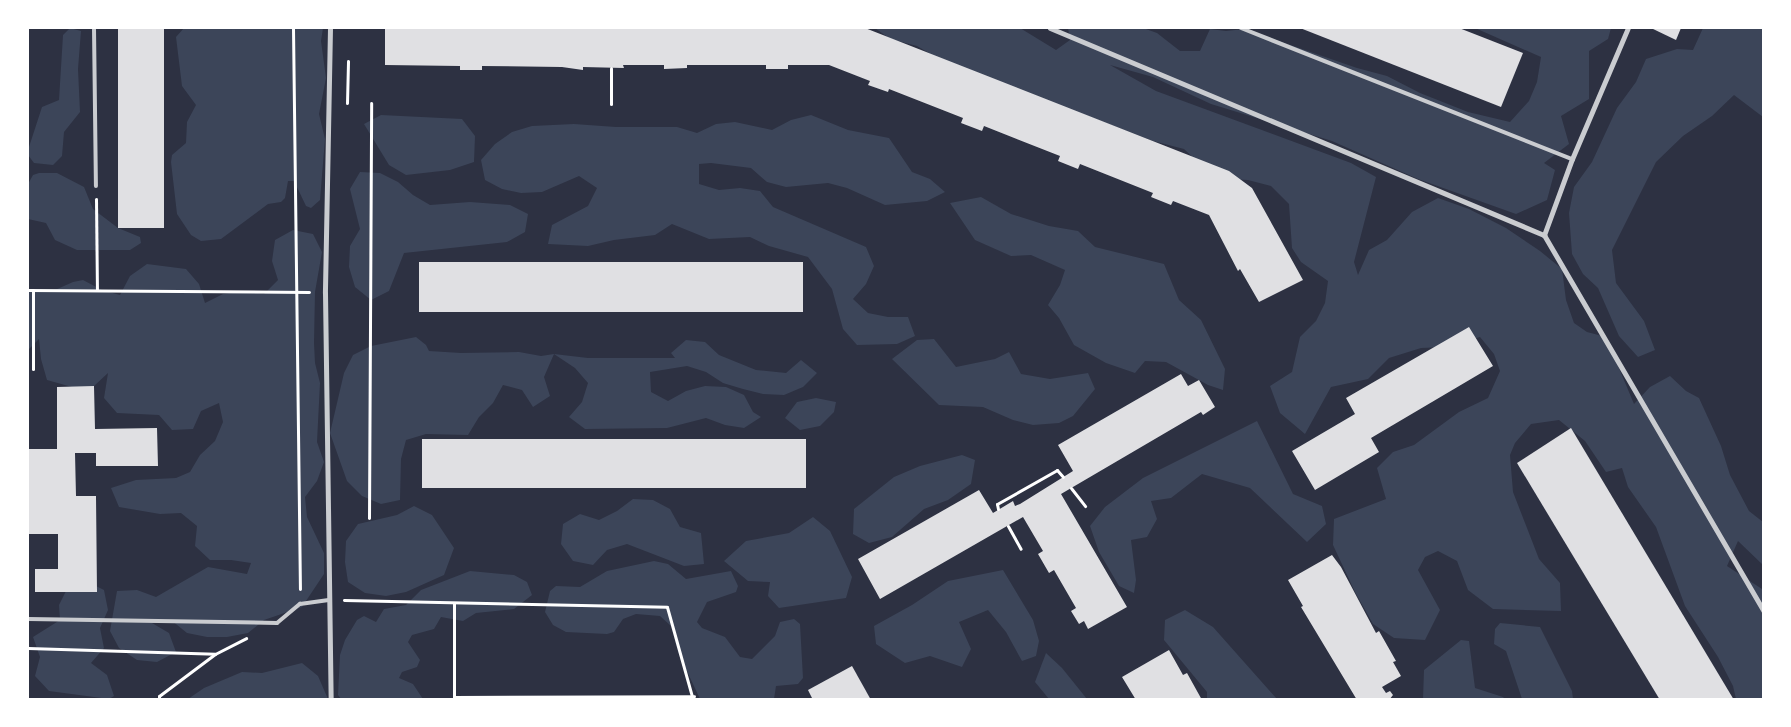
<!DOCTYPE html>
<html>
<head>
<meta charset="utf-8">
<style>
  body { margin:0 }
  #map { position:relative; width:1791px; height:727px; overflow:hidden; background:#2d3142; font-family:Montserrat,sans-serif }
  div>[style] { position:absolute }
  .green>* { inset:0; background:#3c4559 }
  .building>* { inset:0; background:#e0e0e3 }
  .path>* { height:3px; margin:-1.5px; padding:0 1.5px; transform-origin:1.5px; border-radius:1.5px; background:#fff }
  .service>* { height:4px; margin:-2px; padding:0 2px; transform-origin:2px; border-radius:2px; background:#caccd0 }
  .minor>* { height:5px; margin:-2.5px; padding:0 2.5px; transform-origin:2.5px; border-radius:2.5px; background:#caccd0 }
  span { translate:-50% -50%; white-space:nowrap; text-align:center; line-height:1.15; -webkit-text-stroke:4px #fff; paint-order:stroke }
  .frame { position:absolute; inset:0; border:29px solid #fff; pointer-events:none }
</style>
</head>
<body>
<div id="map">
  <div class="green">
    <div style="clip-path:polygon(70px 28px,81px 31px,78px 69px,80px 112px,64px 132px,62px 156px,53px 165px,34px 163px,28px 155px,28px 150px,42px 107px,59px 100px,63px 35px)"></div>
    <div style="clip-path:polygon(184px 28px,323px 28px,321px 41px,326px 78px,319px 114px,325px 139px,320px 200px,311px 208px,306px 206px,294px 181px,288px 181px,285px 198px,281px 202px,268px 204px,221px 239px,201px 241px,191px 235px,177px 214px,171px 162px,172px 155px,186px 143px,187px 122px,196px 105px,182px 86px,176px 37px)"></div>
    <div style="clip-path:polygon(875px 28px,1020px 28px,1056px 50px,1070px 40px,1068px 28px,1143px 28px,1157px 33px,1180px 51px,1200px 51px,1210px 29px,1226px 31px,1244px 29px,1357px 68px,1387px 76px,1420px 93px,1468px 112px,1510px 122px,1529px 101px,1537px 82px,1541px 57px,1475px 28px,1611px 28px,1608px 39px,1589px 51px,1589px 99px,1561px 116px,1569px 144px,1544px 163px,1555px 170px,1547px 200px,1516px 214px,1418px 179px,1332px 141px,1211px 104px,1153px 77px,1110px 65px,1156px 91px,1351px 163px,1376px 177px,1354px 262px,1358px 275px,1369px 250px,1387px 240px,1412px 212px,1438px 198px,1469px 209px,1506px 228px,1540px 251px,1562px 269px,1566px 300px,1574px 323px,1587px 332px,1606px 337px,1634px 404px,1650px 387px,1670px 376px,1686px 391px,1699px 398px,1721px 446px,1730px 475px,1749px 511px,1763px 522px,1763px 565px,1738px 541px,1727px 566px,1762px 589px,1763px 593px,1763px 699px,1736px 699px,1733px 686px,1718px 657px,1685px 606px,1656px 527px,1628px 487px,1622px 468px,1606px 472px,1585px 441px,1559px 420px,1531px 424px,1515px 443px,1510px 455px,1513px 492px,1539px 559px,1560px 583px,1561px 611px,1493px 609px,1468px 590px,1457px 561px,1438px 551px,1425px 557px,1418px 570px,1440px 610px,1425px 640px,1394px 638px,1373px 624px,1355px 592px,1333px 545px,1334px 519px,1386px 499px,1377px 468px,1393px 452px,1414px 445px,1459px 412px,1488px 398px,1500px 371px,1494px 354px,1480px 337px,1445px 347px,1421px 348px,1389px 358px,1368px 379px,1331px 387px,1305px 434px,1280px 413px,1270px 386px,1292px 372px,1300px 337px,1316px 321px,1325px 303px,1328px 281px,1301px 262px,1292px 248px,1289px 204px,1271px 186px,1248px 180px,1215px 178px,1184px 149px,1153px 141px,939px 59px,917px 46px,890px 39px)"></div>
    <div style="clip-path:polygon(1703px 28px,1763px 28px,1763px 117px,1734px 95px,1712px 116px,1683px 136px,1656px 162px,1612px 250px,1616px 283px,1644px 321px,1655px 350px,1638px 357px,1619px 336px,1598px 288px,1583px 274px,1572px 254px,1569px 213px,1574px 187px,1592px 162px,1617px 108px,1636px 82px,1646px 59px,1677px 49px,1693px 50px)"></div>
    <div style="clip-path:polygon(381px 115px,462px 119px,475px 136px,474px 162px,450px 170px,406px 175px,389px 165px,364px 124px)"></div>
    <div style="clip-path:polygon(811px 115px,848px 130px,889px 138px,912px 172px,930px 179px,945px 192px,927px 201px,885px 205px,847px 188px,828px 183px,786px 187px,767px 182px,751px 168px,711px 163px,699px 164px,699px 184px,719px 190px,740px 188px,760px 191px,773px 207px,866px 247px,874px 266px,866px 284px,853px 299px,868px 313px,888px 317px,908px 317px,915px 336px,897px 344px,857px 345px,843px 329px,832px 289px,808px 257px,769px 246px,750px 237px,709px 239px,672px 224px,655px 235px,614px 240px,588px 246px,548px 244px,552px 225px,588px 206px,597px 188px,579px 176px,542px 192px,521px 193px,502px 189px,485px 180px,481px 160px,495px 144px,512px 132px,532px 126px,574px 124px,616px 127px,677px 127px,697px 133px,716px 124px,735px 122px,772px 130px,791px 120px)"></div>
    <div style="clip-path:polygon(360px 172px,380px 173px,398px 182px,413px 195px,430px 205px,470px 202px,510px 205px,528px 214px,525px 232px,507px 242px,404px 253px,389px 291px,371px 300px,355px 287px,349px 267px,350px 246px,360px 229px,350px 189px)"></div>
    <div style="clip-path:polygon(39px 173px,57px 173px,84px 187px,93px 209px,118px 228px,140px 237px,141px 243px,130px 250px,77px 250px,55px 240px,46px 223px,28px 219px,28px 184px,33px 175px)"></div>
    <div style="clip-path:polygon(981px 197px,1011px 214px,1049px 226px,1078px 231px,1095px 247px,1164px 264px,1179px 300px,1201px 320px,1225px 369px,1223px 390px,1208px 385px,1166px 362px,1145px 361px,1135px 373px,1106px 363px,1074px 345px,1059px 318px,1048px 305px,1060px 285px,1065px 270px,1031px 255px,1011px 256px,975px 240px,950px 203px)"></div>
    <div style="clip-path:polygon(293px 230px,313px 234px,322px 252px,315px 292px,314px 343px,315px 363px,320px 383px,317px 442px,324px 462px,317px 481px,305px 497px,307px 517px,324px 553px,324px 574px,302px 607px,264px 620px,248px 633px,227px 637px,207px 637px,187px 633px,171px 620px,152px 623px,169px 633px,176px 652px,157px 662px,137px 660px,119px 648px,110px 631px,117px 591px,137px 590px,156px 597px,208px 567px,247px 574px,251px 563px,231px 560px,210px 560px,195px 546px,197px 526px,181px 513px,160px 514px,119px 507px,111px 488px,136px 480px,176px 478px,190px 472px,200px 455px,215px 441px,223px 422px,219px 403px,201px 411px,193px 429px,172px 430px,159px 415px,117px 413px,104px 398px,108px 373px,94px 386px,86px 391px,47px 380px,41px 359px,39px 339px,28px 350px,28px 289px,55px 290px,73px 282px,83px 280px,102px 290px,120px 295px,130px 276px,147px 264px,186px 269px,199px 284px,205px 303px,223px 294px,244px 291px,264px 294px,278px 280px,272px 261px,275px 240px)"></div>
    <div style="clip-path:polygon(416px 337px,426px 345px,429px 351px,461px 353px,519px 352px,541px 356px,554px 354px,588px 358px,675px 358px,671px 353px,686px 340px,705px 342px,719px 355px,756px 370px,786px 373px,801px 360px,817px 373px,803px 387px,784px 395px,763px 394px,743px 389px,723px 383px,706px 372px,687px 366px,650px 372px,651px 392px,668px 401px,686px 391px,705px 386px,726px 387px,744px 395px,753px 412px,761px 417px,744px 428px,725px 425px,706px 418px,667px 428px,585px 429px,569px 417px,582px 402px,588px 383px,575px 368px,554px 354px,544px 377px,550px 396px,533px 407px,522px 390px,503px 385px,493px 403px,479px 417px,468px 435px,426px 434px,406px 440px,401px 459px,400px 500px,381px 504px,362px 496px,347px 481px,330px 433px,344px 373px,353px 355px,371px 346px)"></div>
    <div style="clip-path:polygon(934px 339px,956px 367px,995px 359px,1009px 352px,1021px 374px,1050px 379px,1088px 373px,1095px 389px,1073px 416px,1059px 423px,1033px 425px,1013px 420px,983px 407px,939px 405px,892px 359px,917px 340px)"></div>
    <div style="clip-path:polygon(816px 398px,836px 402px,834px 412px,820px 426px,800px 430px,785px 418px,797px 402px)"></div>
    <div style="clip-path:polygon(1257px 421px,1293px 494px,1322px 506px,1326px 524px,1307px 542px,1250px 488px,1202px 474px,1171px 498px,1151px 501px,1157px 519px,1147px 537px,1131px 540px,1136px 580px,1134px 593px,1119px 586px,1099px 552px,1090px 526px,1105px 507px,1143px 478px)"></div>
    <div style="clip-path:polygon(962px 455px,975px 460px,971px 484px,948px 500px,924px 509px,892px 537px,869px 543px,853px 534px,854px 509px,894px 477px,920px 466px)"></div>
    <div style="clip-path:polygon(633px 499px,653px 500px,670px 509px,680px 527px,701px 533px,704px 564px,684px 566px,627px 544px,607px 550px,593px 565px,573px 561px,561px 544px,563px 524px,580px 514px,599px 520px,617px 511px)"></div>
    <div style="clip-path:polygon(414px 506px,432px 515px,454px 548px,444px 575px,406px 592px,386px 596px,365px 593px,348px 582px,345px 562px,346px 541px,358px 524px,397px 515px)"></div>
    <div style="clip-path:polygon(813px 517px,830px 531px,852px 577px,846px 598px,779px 608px,768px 596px,770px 582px,748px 581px,724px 561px,746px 541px,789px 533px)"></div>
    <div style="clip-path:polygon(654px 561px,668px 564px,686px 579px,731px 571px,738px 586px,736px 592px,707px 602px,697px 622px,702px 628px,725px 637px,740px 657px,752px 659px,775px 636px,780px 622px,794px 619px,800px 624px,803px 678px,798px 684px,776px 686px,774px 699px,700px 699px,678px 652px,671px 626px,660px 616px,636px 614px,623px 619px,614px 632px,607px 634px,566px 632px,553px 625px,545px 612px,550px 591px,556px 586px,580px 587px,607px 571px)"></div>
    <div style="clip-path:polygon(1003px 570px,1033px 620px,1039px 641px,1036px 656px,1022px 661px,1006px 632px,988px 610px,959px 622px,971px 649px,962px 667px,930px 656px,905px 663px,876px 644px,874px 626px,912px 605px,948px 581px)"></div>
    <div style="clip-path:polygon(470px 571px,514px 575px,527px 582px,532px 595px,514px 609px,476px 613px,463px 621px,441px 617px,434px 629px,412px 635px,408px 642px,420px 660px,417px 667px,402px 672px,399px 678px,413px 684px,423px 699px,341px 699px,338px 695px,340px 655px,345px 640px,357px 620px,364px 616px,376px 622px,384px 609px,406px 605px,421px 590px)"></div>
    <div style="clip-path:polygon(86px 581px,104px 590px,108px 610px,100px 628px,104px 648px,91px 663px,107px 675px,114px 696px,109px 699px,49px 691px,35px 676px,40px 657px,33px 637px,60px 620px,59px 605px,68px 587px)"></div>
    <div style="clip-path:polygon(1185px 610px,1213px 627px,1277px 699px,1207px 699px,1207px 692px,1164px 640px,1165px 620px)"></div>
    <div style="clip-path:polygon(1500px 623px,1540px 627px,1572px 691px,1573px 699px,1522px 699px,1506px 651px,1494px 644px,1495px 629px)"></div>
    <div style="clip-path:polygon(1461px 640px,1469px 641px,1475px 688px,1503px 697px,1505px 699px,1423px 699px,1424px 670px)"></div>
    <div style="clip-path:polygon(1046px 653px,1062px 668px,1087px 699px,1049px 699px,1035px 682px)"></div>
    <div style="clip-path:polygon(302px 663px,318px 676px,328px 699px,188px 699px,204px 688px,242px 672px,262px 673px)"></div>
  </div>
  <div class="building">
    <div style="clip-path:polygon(118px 28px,164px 28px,164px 228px,118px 228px)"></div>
    <div style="clip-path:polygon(385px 28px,865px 28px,1229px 171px,1252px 188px,1303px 280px,1259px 302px,1240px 269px,1238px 271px,1209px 215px,1173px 201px,1171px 205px,1151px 197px,1153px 193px,1080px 164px,1078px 169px,1058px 161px,1060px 156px,984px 126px,982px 131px,961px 123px,963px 118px,889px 89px,888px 92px,868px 85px,870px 81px,829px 65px,788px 65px,788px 69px,766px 69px,766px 65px,687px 65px,687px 68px,664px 69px,664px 65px,623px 65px,624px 68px,583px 67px,583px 70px,562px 67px,482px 66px,482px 70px,460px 70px,460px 66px,385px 65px)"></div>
    <div style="clip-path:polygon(1300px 28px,1459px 28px,1523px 53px,1501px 107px)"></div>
    <div style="clip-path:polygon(1651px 28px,1681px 28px,1676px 40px)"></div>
    <div style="clip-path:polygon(419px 262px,803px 262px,803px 312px,419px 312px)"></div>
    <div style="clip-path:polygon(1469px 327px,1493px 366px,1371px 438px,1379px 452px,1315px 490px,1292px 451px,1355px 414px,1346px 398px)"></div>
    <div style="clip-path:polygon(1181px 374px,1188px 386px,1199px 380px,1215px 407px,1203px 415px,1201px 412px,1061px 494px,1127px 607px,1088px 629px,1084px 621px,1079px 624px,1071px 611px,1076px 608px,1054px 570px,1049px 573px,1038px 554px,1043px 551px,1023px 517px,880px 599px,858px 559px,979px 490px,993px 513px,1013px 501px,1015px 506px,1020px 504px,1073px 471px,1058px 445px)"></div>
    <div style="clip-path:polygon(94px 386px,95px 429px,157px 428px,158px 466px,96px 466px,96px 453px,75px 453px,76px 496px,96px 496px,97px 592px,35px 592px,35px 569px,58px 569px,58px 534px,28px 534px,28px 449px,57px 449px,57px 387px)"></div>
    <div style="clip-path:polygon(1571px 428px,1734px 700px,1660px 700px,1517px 463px)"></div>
    <div style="clip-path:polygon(422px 439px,806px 439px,806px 488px,422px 488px)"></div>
    <div style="clip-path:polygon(1332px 555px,1341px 567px,1376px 633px,1379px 631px,1396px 661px,1393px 662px,1401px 676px,1382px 687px,1386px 693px,1390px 691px,1393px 695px,1389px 700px,1357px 700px,1301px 607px,1303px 606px,1288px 580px)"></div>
    <div style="clip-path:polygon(1169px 650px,1183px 675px,1187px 673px,1202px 700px,1136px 700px,1122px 677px)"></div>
    <div style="clip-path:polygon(852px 666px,871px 700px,813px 700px,808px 690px)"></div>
  </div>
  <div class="path">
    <div style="left:293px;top:28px;width:561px;rotate:89.29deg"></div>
    <div style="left:611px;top:68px;width:36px;rotate:90deg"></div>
    <div style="left:347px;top:103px;width:42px;rotate:-88.6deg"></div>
    <div style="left:96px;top:199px;width:91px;rotate:89.4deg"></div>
    <div style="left:28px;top:290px;width:281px;rotate:0.4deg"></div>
    <div style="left:33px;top:369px;width:79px;rotate:-90deg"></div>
    <div style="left:1071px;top:488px;width:23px;rotate:52deg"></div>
    <div style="left:998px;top:509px;width:5px;rotate:-101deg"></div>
    <div style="left:997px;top:504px;width:69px;rotate:-29.5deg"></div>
    <div style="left:1057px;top:470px;width:9px;rotate:49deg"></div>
    <div style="left:369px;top:518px;width:415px;rotate:-89.7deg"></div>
    <div style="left:1008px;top:526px;width:26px;rotate:61deg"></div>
    <div style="left:344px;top:600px;width:323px;rotate:1.2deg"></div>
    <div style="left:667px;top:607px;width:97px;rotate:74.4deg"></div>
    <div style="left:454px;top:603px;width:94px;rotate:90deg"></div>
    <div style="left:28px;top:648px;width:187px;rotate:1.8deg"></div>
    <div style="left:215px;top:654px;width:35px;rotate:-27deg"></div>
    <div style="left:159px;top:700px;width:4px;rotate:-90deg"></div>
    <div style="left:159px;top:696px;width:70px;rotate:-36.9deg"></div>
    <div style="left:454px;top:700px;width:3px;rotate:-90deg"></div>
    <div style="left:454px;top:697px;width:240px;rotate:-0.2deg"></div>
  </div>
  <div class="service">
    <div style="left:94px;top:28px;width:158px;rotate:89.3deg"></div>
    <div style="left:1241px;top:28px;width:356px;rotate:21.6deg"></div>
    <div style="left:28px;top:619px;width:249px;rotate:0.9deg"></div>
    <div style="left:277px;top:623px;width:30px;rotate:-40deg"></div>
    <div style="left:300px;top:604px;width:29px;rotate:-8deg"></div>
  </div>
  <div class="minor">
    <div style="left:330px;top:28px;width:265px;rotate:91.1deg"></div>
    <div style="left:325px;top:293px;width:407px;rotate:89.2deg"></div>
    <div style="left:1050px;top:28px;width:536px;rotate:22.74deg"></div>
    <div style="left:1544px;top:235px;width:436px;rotate:59.7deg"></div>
    <div style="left:1544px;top:235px;width:81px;rotate:-69.8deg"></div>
    <div style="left:1572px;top:159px;width:142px;rotate:-66.9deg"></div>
  </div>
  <div class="frame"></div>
</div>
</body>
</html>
